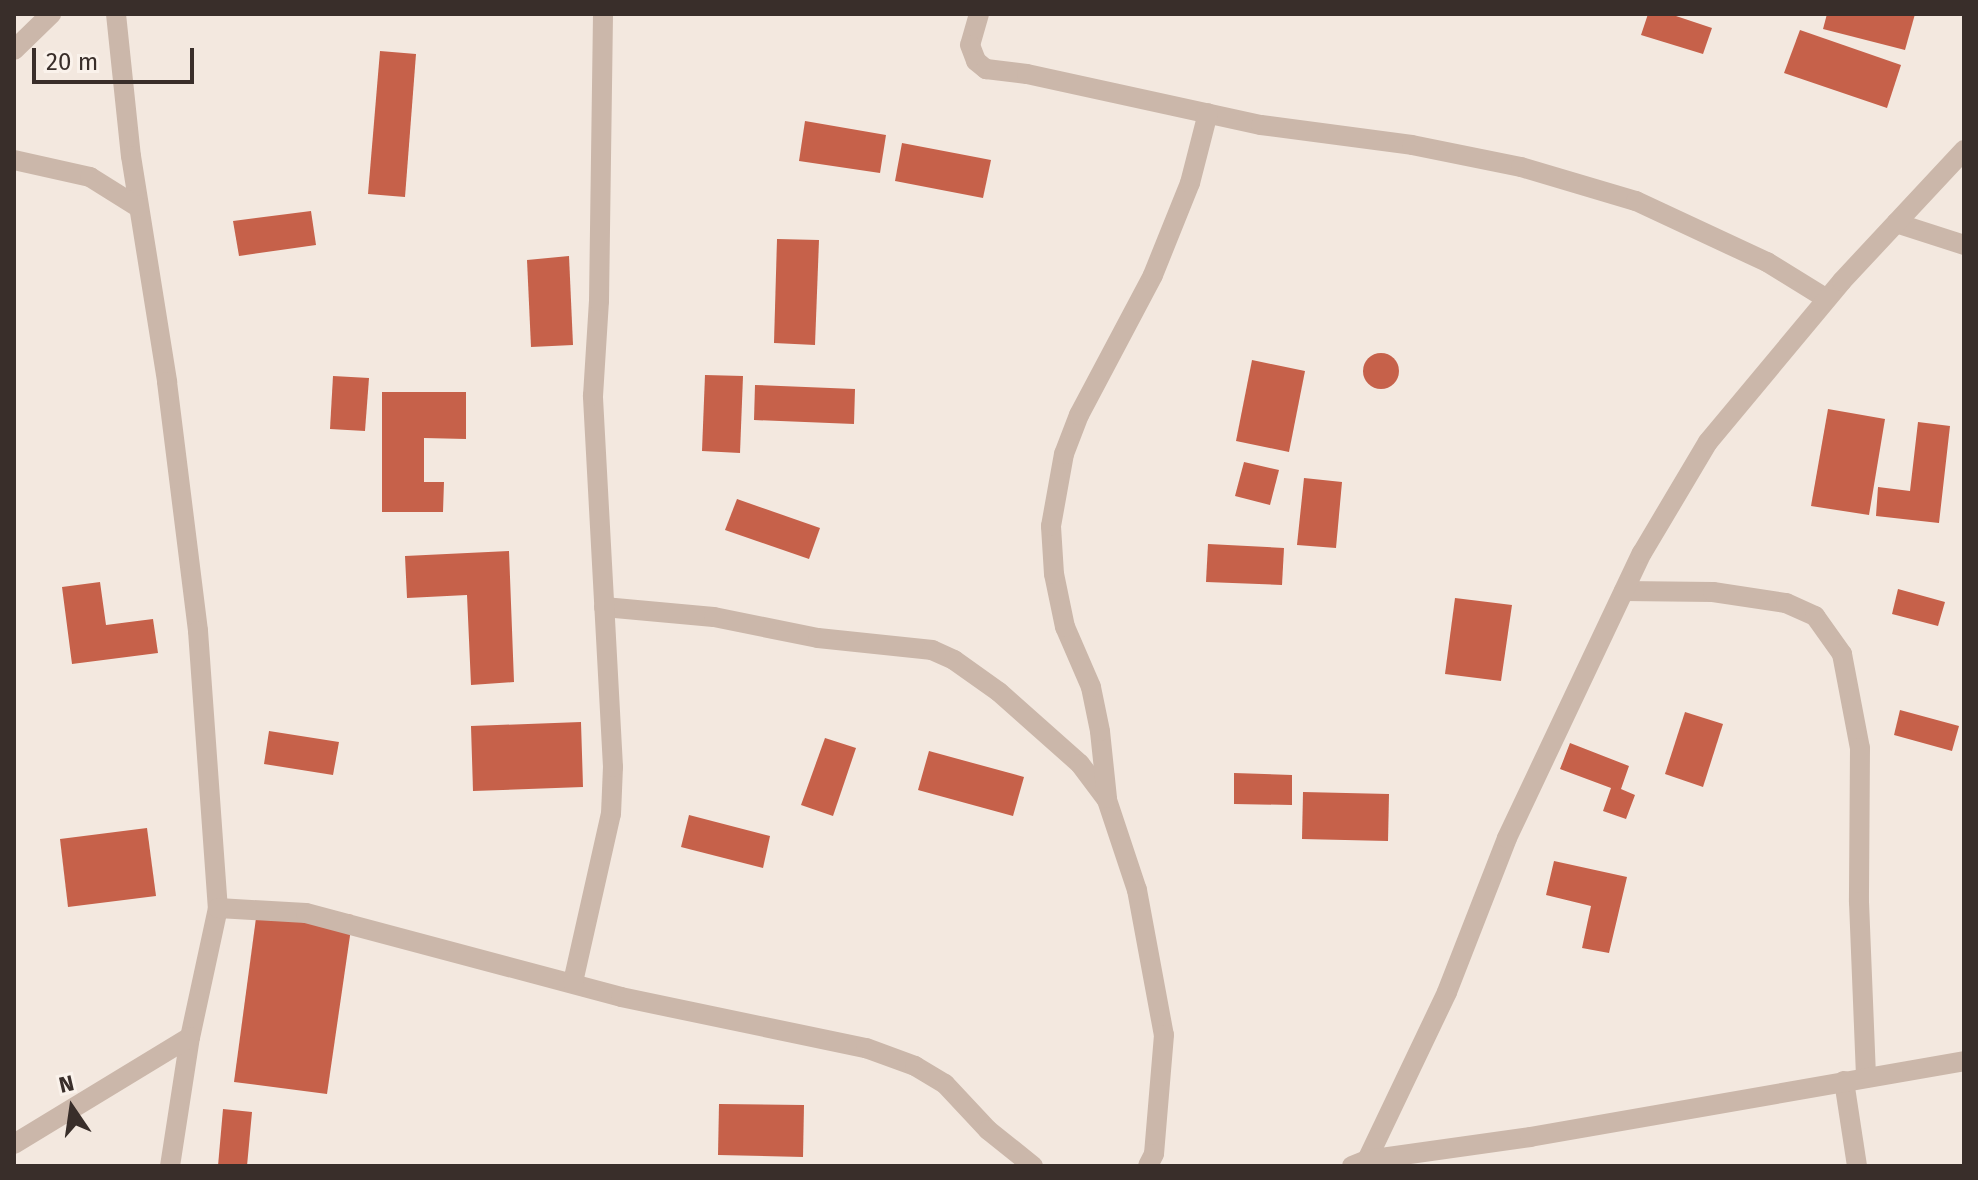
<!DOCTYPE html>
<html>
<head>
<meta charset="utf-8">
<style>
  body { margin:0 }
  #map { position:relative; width:1978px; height:1180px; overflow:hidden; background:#f3e8df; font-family:"Fira Sans",sans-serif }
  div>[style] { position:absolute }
  .building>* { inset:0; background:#c6614a }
  .round { border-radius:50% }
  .minor>* { height:20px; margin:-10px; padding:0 10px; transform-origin:10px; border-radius:10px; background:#cbb7aa }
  span { translate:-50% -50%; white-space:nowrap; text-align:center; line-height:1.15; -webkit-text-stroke:7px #faf2eb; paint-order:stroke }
  .frame { position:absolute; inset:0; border:16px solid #392e2a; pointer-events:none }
  .north { position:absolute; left:32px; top:1068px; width:80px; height:80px; -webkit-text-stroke:6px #faf2eb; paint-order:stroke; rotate:347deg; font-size:22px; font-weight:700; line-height:32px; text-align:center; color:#392e2a }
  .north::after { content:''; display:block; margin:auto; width:28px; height:36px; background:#392e2a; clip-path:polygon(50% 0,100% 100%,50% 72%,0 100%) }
  .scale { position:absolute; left:32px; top:48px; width:162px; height:36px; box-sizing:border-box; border:4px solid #392e2a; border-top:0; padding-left:10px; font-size:24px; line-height:28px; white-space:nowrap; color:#392e2a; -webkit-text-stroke:6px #faf2eb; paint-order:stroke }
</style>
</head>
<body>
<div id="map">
  <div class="building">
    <div style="clip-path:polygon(1648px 14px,1670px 14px,1712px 28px,1703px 54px,1641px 35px)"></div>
    <div style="clip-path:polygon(1827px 14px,1915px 14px,1905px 50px,1823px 29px)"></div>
    <div style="clip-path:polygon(1800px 30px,1901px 65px,1887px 108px,1784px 73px)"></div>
    <div style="clip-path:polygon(380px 51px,416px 54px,405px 197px,368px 194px)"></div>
    <div style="clip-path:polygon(805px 121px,886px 135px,880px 173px,799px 161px)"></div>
    <div style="clip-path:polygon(902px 143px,991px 160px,983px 198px,895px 181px)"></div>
    <div style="clip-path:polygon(311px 211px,316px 245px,239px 256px,233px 221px)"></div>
    <div style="clip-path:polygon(777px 239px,819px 240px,815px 345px,774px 343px)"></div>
    <div style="clip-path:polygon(569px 256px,573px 345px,531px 347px,527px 260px)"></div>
    <div class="round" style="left:1363px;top:353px;width:36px;height:36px"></div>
    <div style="clip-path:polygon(1252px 360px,1305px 371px,1289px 452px,1236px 441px)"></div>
    <div style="clip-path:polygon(705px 375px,743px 376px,740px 453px,702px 451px)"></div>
    <div style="clip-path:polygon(333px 376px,369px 378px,365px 431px,330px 429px)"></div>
    <div style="clip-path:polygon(755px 385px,855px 389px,854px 424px,754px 420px)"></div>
    <div style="clip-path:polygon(382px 392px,466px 392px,466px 439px,424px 438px,424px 482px,444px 482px,443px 512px,382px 512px)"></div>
    <div style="clip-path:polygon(1828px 409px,1885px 419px,1869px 515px,1811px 506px)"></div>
    <div style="clip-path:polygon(1918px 422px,1950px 426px,1939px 523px,1876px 516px,1878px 487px,1910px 491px)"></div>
    <div style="clip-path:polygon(1244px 462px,1279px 470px,1270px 505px,1235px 496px)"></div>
    <div style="clip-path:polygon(1304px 478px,1342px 482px,1336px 548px,1297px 545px)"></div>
    <div style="clip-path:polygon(737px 499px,820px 528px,809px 559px,725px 530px)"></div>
    <div style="clip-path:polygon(1208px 544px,1284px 548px,1282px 585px,1206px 582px)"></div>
    <div style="clip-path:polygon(509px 551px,514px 682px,471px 685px,467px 595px,407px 598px,405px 556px)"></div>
    <div style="clip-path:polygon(100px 582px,106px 625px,153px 619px,158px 653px,72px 664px,62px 587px)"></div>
    <div style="clip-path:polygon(1898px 589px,1945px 602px,1938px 626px,1892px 614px)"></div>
    <div style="clip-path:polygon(1455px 598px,1512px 605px,1501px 681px,1445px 674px)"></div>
    <div style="clip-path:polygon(1900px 710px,1959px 726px,1952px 751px,1894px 735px)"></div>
    <div style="clip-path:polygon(1685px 712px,1723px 724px,1703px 787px,1665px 774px)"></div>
    <div style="clip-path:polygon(581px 722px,583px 787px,473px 791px,471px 726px)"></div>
    <div style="clip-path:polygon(269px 731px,339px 742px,333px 775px,264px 764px)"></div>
    <div style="clip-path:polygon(825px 738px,856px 748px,833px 816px,801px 805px)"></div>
    <div style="clip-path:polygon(1570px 743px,1629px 766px,1621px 789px,1635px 795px,1626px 819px,1603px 811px,1611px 788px,1560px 769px)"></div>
    <div style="clip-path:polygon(929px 751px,1024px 777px,1013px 816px,918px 790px)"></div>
    <div style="clip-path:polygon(1234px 773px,1292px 775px,1292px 805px,1234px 804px)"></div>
    <div style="clip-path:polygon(1303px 792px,1389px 794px,1388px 841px,1302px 839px)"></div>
    <div style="clip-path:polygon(689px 815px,770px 836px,763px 868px,681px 847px)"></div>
    <div style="clip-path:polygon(147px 828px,156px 896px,68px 907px,60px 839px)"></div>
    <div style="clip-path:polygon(1554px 861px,1627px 877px,1609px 953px,1582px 948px,1591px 906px,1546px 895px)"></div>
    <div style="clip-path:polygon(258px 903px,353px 915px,327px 1094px,234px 1082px)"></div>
    <div style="clip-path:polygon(719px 1104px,804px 1105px,803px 1157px,718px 1155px)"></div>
    <div style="clip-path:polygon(223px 1109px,252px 1112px,247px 1166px,218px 1166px)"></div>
  </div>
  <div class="minor">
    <div style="left:116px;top:14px;width:143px;rotate:84deg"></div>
    <div style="left:131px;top:156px;width:229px;rotate:80.9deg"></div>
    <div style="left:167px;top:382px;width:251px;rotate:82.9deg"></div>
    <div style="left:198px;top:631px;width:278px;rotate:85.9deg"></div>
    <div style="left:218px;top:908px;width:132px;rotate:102.2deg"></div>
    <div style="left:190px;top:1037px;width:131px;rotate:98.8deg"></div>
    <div style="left:979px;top:14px;width:32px;rotate:106deg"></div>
    <div style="left:970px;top:45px;width:17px;rotate:69deg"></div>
    <div style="left:976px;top:61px;width:13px;rotate:39deg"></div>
    <div style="left:986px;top:69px;width:41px;rotate:7deg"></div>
    <div style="left:1027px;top:74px;width:239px;rotate:12.3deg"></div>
    <div style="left:1261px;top:125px;width:152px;rotate:7.5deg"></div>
    <div style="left:1412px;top:145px;width:111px;rotate:11.4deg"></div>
    <div style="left:1521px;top:167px;width:120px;rotate:16.5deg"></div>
    <div style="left:1636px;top:201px;width:145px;rotate:25deg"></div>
    <div style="left:1767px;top:262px;width:70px;rotate:31.7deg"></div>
    <div style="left:14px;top:50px;width:52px;rotate:-44.2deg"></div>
    <div style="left:14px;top:160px;width:78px;rotate:12.6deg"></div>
    <div style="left:90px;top:177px;width:57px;rotate:32deg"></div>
    <div style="left:1896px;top:223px;width:71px;rotate:17.9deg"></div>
    <div style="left:1624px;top:591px;width:89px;rotate:0.6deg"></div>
    <div style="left:1713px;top:592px;width:74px;rotate:8.6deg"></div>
    <div style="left:1786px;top:603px;width:32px;rotate:24deg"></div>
    <div style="left:1815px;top:616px;width:47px;rotate:54.6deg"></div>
    <div style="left:1842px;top:654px;width:96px;rotate:79.2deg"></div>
    <div style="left:1860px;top:748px;width:154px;rotate:90.4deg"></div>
    <div style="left:1859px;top:902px;width:176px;rotate:87.7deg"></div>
    <div style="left:604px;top:607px;width:110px;rotate:5.2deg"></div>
    <div style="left:714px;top:617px;width:106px;rotate:11.4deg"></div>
    <div style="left:818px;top:638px;width:115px;rotate:6deg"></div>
    <div style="left:932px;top:650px;width:24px;rotate:24deg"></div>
    <div style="left:954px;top:660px;width:55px;rotate:35.4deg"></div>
    <div style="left:999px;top:692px;width:108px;rotate:41.6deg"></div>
    <div style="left:1080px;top:764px;width:45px;rotate:53.1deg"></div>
    <div style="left:1107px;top:800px;width:95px;rotate:71.6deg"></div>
    <div style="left:1137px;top:890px;width:147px;rotate:79.5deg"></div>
    <div style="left:1164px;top:1035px;width:119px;rotate:94.8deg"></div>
    <div style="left:1154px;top:1154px;width:13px;rotate:117deg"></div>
    <div style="left:1107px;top:798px;width:67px;rotate:-96deg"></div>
    <div style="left:1100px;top:731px;width:45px;rotate:-101.6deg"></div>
    <div style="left:1091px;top:687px;width:65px;rotate:-113.4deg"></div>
    <div style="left:1065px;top:627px;width:54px;rotate:-101.7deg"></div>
    <div style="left:1054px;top:574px;width:48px;rotate:-93.6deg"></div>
    <div style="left:1051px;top:526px;width:73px;rotate:-79.8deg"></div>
    <div style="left:1064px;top:454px;width:42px;rotate:-69deg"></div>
    <div style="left:1079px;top:415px;width:158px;rotate:-62.1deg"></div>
    <div style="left:1153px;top:275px;width:99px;rotate:-68.1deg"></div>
    <div style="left:1190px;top:183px;width:72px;rotate:-75.6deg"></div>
    <div style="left:218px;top:908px;width:88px;rotate:3.3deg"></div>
    <div style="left:306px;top:913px;width:326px;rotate:14.9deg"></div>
    <div style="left:621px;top:997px;width:250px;rotate:11.8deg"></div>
    <div style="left:866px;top:1048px;width:52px;rotate:20.2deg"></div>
    <div style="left:915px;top:1066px;width:35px;rotate:31deg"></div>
    <div style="left:945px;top:1084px;width:63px;rotate:46.9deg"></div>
    <div style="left:988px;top:1130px;width:58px;rotate:38.7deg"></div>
    <div style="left:573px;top:982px;width:172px;rotate:-77.3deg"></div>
    <div style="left:611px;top:814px;width:47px;rotate:-87.6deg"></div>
    <div style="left:613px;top:767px;width:372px;rotate:-93.1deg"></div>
    <div style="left:593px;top:396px;width:95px;rotate:-86.4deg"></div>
    <div style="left:599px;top:301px;width:287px;rotate:-89.2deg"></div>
    <div style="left:1844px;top:1081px;width:86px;rotate:81.3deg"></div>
    <div style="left:14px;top:1144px;width:206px;rotate:-31.3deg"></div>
    <div style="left:1367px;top:1160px;width:186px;rotate:-64.5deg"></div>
    <div style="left:1447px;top:992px;width:165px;rotate:-68.7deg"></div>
    <div style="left:1507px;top:838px;width:315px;rotate:-64.7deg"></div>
    <div style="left:1642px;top:553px;width:129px;rotate:-59.3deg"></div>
    <div style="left:1708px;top:442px;width:209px;rotate:-50.2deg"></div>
    <div style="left:1842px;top:281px;width:179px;rotate:-47deg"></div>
    <div style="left:1352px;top:1166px;width:16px;rotate:-22deg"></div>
    <div style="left:1367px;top:1160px;width:165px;rotate:-8deg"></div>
    <div style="left:1530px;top:1137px;width:441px;rotate:-9.9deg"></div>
  </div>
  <div class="frame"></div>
  <div class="north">N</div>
  <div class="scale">20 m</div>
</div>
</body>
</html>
